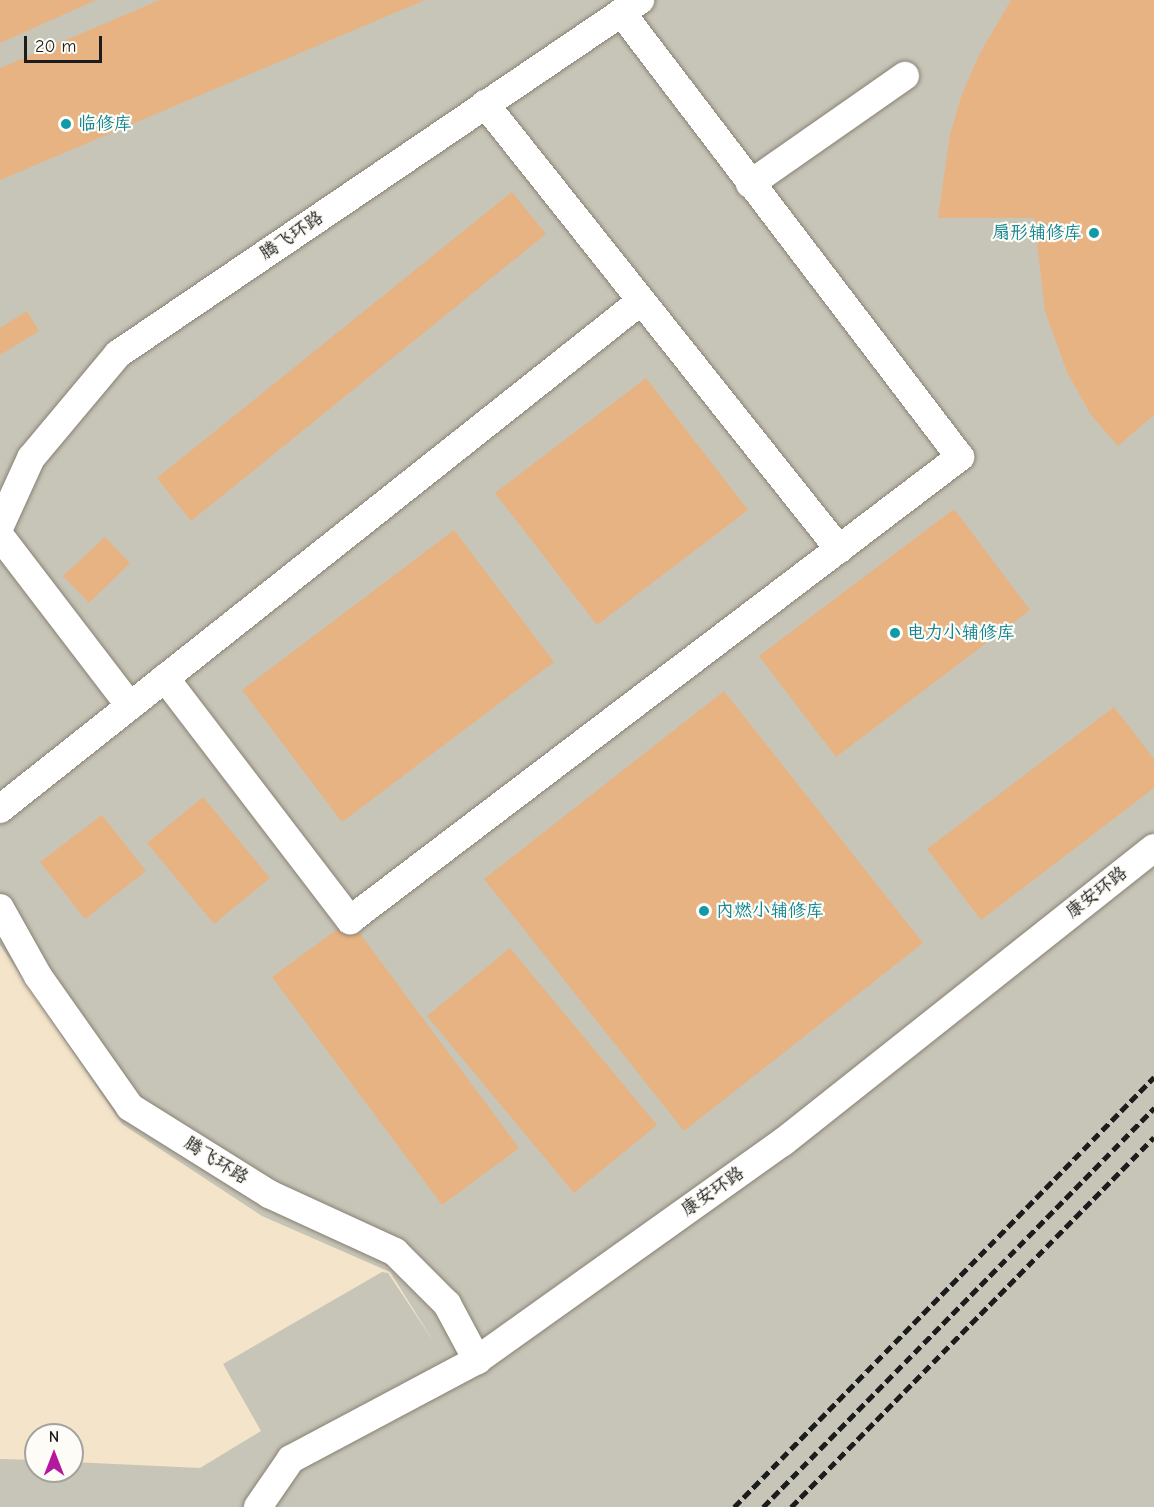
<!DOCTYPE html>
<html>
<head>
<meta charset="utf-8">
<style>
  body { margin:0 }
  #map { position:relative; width:1154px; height:1507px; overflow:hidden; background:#f3e4ca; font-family:"Comic Neue","LXGW WenKai TC",sans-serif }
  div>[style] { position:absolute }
  .industrial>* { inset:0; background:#c7c5b8 }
  .building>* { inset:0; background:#e8b382 }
  .roads { filter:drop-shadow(0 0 2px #888073) drop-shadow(0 0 2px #888073) }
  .minor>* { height:28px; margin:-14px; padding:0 14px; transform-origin:14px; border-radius:14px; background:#fff }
  .rail>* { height:4.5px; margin-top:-2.25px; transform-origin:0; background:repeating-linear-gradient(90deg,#1c1c1c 0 9px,transparent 0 13.5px) }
  .dots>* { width:16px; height:16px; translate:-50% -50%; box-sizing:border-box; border:3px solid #fdfcf7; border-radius:50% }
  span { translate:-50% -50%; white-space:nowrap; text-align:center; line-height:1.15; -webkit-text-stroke:4.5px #fdfcf7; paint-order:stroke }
  .culture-label { font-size:18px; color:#0d838f }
  .left { translate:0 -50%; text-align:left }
  .right { translate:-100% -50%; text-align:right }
  .street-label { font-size:18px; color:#1c1c1c }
  .north { position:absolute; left:24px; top:1423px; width:60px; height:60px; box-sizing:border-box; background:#fdfcf7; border:2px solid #a3a29f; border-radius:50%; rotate:0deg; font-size:16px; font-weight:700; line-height:24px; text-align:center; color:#1c1c1c }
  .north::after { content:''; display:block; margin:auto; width:21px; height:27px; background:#b5179e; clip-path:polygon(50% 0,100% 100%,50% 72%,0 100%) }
  .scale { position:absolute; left:24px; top:36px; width:78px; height:27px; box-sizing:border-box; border:3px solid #1c1c1c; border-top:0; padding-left:8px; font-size:18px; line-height:21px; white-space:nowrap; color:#1c1c1c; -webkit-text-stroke:4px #fdfcf7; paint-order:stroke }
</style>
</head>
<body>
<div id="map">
  <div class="industrial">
    <div style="clip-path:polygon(0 0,1154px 0,1154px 1507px,0 1507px,0 1459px,36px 1460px,36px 1471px,72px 1471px,72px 1462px,200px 1468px,261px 1431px,223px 1364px,382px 1272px,388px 1273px,434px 1342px,390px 1272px,262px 1216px,122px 1124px,0 945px)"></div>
  </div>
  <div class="building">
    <div style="clip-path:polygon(0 0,96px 0,0 43px)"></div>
    <div style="clip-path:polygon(160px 0,425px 0,0 180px,0 68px)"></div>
    <div style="clip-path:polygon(1011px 0,1154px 0,1154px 415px,1118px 446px,1091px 415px,1067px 372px,1045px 311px,1034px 218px,938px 218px,950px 134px,962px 94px,979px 55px)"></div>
    <div style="clip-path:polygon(512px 192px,546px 234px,191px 521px,157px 478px)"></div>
    <div style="clip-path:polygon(27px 311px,39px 331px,0 355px,0 328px)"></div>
    <div style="clip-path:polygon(646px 378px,748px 510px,597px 625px,495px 493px)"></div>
    <div style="clip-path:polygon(954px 509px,1030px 610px,836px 757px,759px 656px)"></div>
    <div style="clip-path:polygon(454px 530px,554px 662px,342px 822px,242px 690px)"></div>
    <div style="clip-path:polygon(105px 537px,130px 563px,89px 603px,63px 576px)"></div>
    <div style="clip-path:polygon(724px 691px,923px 943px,684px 1131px,484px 879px)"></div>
    <div style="clip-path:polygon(1114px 707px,1154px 759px,1154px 788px,981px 920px,927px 849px)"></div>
    <div style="clip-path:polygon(203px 797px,270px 878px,214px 924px,147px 843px)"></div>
    <div style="clip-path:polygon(102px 815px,146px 871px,85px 919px,40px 862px)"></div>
    <div style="clip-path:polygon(350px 920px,519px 1148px,442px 1205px,272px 977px)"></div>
    <div style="clip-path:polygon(510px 948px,657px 1125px,574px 1193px,427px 1016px)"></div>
  </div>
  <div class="roads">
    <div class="minor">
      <div style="left:485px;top:104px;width:569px;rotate:51.5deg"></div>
      <div style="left:750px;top:184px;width:189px;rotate:-34.9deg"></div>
      <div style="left:0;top:526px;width:75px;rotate:-65.5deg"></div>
      <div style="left:31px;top:458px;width:136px;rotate:-50.1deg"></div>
      <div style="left:118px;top:354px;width:631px;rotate:-34.14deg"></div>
      <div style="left:0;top:536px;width:214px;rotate:52.6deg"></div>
      <div style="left:165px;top:678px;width:305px;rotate:52.6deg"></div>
      <div style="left:350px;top:920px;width:766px;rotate:-37.2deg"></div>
      <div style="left:960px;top:457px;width:559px;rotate:-127.3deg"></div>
      <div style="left:0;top:809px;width:818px;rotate:-38.4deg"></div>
      <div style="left:0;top:908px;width:78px;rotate:60.8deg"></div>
      <div style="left:38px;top:976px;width:160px;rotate:54.9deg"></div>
      <div style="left:130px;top:1107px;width:164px;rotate:32deg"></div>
      <div style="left:269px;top:1194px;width:139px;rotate:24.7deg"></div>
      <div style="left:395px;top:1252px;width:74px;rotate:45deg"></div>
      <div style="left:447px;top:1304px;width:64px;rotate:61.8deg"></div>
      <div style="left:258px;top:1507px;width:58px;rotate:-55.5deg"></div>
      <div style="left:291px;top:1459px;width:211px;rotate:-28deg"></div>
      <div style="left:477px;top:1360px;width:376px;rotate:-35.5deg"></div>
      <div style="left:783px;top:1142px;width:473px;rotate:-38.4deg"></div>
    </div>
  </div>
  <div class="rail">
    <div style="left:734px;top:1507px;width:601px;rotate:-45.67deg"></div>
    <div style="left:763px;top:1507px;width:559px;rotate:-45.58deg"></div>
    <div style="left:791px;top:1507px;width:518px;rotate:-45.55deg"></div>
  </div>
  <div class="dots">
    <div style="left:66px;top:124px;background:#0f9aa8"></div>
    <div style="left:1094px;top:233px;background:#0f9aa8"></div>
    <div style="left:895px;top:633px;background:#0f9aa8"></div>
    <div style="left:704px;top:911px;background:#0f9aa8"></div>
  </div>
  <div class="culture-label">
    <span class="left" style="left:78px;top:124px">临修库</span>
    <span class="right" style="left:1082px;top:233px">扇形辅修库</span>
    <span class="left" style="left:907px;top:633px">电力小辅修库</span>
    <span class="left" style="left:716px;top:911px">内燃小辅修库</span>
  </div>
  <div class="street-label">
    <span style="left:292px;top:236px;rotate:-34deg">腾飞环路</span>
    <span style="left:1097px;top:893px;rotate:-38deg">康安环路</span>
    <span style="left:216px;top:1161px;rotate:32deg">腾飞环路</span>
    <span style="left:713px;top:1192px;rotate:-35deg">康安环路</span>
  </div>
  <div class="north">N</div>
  <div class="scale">20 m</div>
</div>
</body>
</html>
